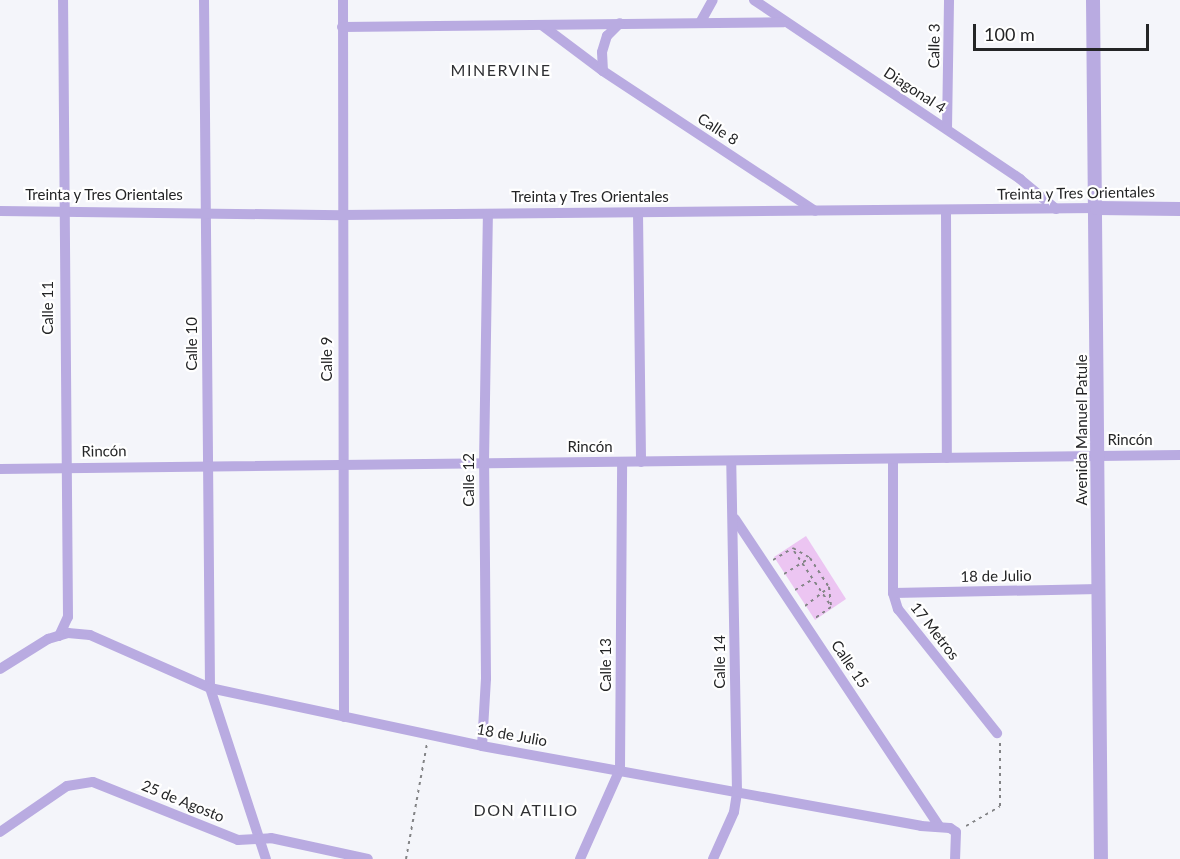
<!DOCTYPE html>
<html>
<head>
<meta charset="utf-8">
<style>
  body { margin:0 }
  #map { position:relative; width:1180px; height:859px; overflow:hidden; background:#f4f5fa; font-family:Lato,sans-serif }
  div>[style] { position:absolute }
  .green>* { inset:0; background:#ecc5f2 }
  .path>* { height:2px; margin-top:-1px; transform-origin:0; background:repeating-linear-gradient(90deg,#838486 0 3px,transparent 0 7.5px) }
  .minor>* { height:10px; margin:-5px; padding:0 5px; transform-origin:5px; border-radius:5px; background:#b9abe1 }
  .tertiary>* { height:14px; margin:-7px; padding:0 7px; transform-origin:7px; border-radius:7px; background:#b9abe1 }
  span { translate:-50% -50%; white-space:nowrap; text-align:center; line-height:1.15; -webkit-text-stroke:4.5px #fff; paint-order:stroke }
  .street-label { font-size:15px; color:#242526 }
  .neighbourhood-label { font-size:16px; color:#2f3033; letter-spacing:1.5px }
  .scale { position:absolute; left:973px; top:24px; width:176px; height:27px; box-sizing:border-box; border:3px solid #242526; border-top:0; padding-left:8px; font-size:18px; line-height:21px; white-space:nowrap; color:#242526; -webkit-text-stroke:4px #fff; paint-order:stroke }
</style>
</head>
<body>
<div id="map">
  <div class="green">
    <div style="clip-path:polygon(806px 536px,846px 599px,815px 620px,774px 557px)"></div>
  </div>
  <div class="path">
    <div style="left:794px;top:551px;width:66px;rotate:56.1deg"></div>
    <div style="left:773px;top:560px;width:23px;rotate:-31deg"></div>
    <div style="left:793px;top:548px;width:20px;rotate:30deg"></div>
    <div style="left:810px;top:558px;width:35px;rotate:57deg"></div>
    <div style="left:829px;top:587px;width:20px;rotate:84deg"></div>
    <div style="left:831px;top:607px;width:21px;rotate:145deg"></div>
    <div style="left:784px;top:574px;width:31px;rotate:-32deg"></div>
    <div style="left:795px;top:590px;width:21px;rotate:-31deg"></div>
    <div style="left:805px;top:606px;width:31px;rotate:-38deg"></div>
    <div style="left:966px;top:826px;width:39px;rotate:-30deg"></div>
    <div style="left:1000px;top:806px;width:63px;rotate:-90deg"></div>
    <div style="left:406px;top:859px;width:117px;rotate:-79.7deg"></div>
  </div>
  <div class="minor">
    <div style="left:204px;top:0;width:688px;rotate:89.5deg"></div>
    <div style="left:210px;top:688px;width:180px;rotate:71.9deg"></div>
    <div style="left:343px;top:0;width:717px;rotate:89.92deg"></div>
    <div style="left:754px;top:0;width:321px;rotate:33.9deg"></div>
    <div style="left:1020px;top:179px;width:47px;rotate:39.8deg"></div>
    <div style="left:700px;top:23px;width:26px;rotate:-61deg"></div>
    <div style="left:543px;top:26px;width:75px;rotate:36.9deg"></div>
    <div style="left:603px;top:71px;width:254px;rotate:33.4deg"></div>
    <div style="left:342px;top:27px;width:442px;rotate:-0.6deg"></div>
    <div style="left:603px;top:71px;width:19px;rotate:-93deg"></div>
    <div style="left:602px;top:52px;width:17px;rotate:-73deg"></div>
    <div style="left:607px;top:36px;width:18px;rotate:-45deg"></div>
    <div style="left:947px;top:129px;width:129px;rotate:-89.1deg"></div>
    <div style="left:0;top:211px;width:341px;rotate:0.7deg"></div>
    <div style="left:341px;top:215px;width:756px;rotate:-0.53deg"></div>
    <div style="left:946px;top:211px;width:247px;rotate:89.8deg"></div>
    <div style="left:638px;top:213px;width:249px;rotate:89.3deg"></div>
    <div style="left:893px;top:459px;width:134px;rotate:90deg"></div>
    <div style="left:893px;top:593px;width:17px;rotate:73deg"></div>
    <div style="left:898px;top:609px;width:159px;rotate:51.4deg"></div>
    <div style="left:0;top:469px;width:1180px;rotate:-0.68deg"></div>
    <div style="left:735px;top:519px;width:369px;rotate:56.4deg"></div>
    <div style="left:893px;top:593px;width:206px;rotate:-1.1deg"></div>
    <div style="left:59px;top:636px;width:21px;rotate:-65deg"></div>
    <div style="left:68px;top:617px;width:617px;rotate:-90.46deg"></div>
    <div style="left:0;top:669px;width:57px;rotate:-32deg"></div>
    <div style="left:48px;top:639px;width:21px;rotate:-17deg"></div>
    <div style="left:68px;top:633px;width:22px;rotate:5deg"></div>
    <div style="left:90px;top:635px;width:131px;rotate:23.8deg"></div>
    <div style="left:210px;top:688px;width:278px;rotate:12deg"></div>
    <div style="left:482px;top:746px;width:446px;rotate:10.3deg"></div>
    <div style="left:921px;top:826px;width:29px;rotate:4deg"></div>
    <div style="left:950px;top:828px;width:7px;rotate:34deg"></div>
    <div style="left:956px;top:832px;width:27px;rotate:92deg"></div>
    <div style="left:482px;top:746px;width:68px;rotate:-86.6deg"></div>
    <div style="left:486px;top:678px;width:215px;rotate:-90.5deg"></div>
    <div style="left:484px;top:463px;width:249px;rotate:-89.1deg"></div>
    <div style="left:0;top:832px;width:81px;rotate:-34.5deg"></div>
    <div style="left:67px;top:786px;width:26px;rotate:-9deg"></div>
    <div style="left:93px;top:782px;width:156px;rotate:21.8deg"></div>
    <div style="left:238px;top:840px;width:33px;rotate:-3deg"></div>
    <div style="left:271px;top:838px;width:99px;rotate:12.2deg"></div>
    <div style="left:580px;top:859px;width:98px;rotate:-66deg"></div>
    <div style="left:620px;top:769px;width:307px;rotate:-89.6deg"></div>
    <div style="left:713px;top:859px;width:51px;rotate:-65.9deg"></div>
    <div style="left:734px;top:812px;width:20px;rotate:-81deg"></div>
    <div style="left:737px;top:792px;width:331px;rotate:-91deg"></div>
  </div>
  <div class="tertiary">
    <div style="left:1093px;top:0;width:859px;rotate:89.47deg"></div>
    <div style="left:1097px;top:208px;width:83px;rotate:0.7deg"></div>
  </div>
  <div class="street-label">
    <span style="left:934px;top:46px;rotate:-89deg">Calle 3</span>
    <span style="left:915px;top:90px;rotate:33deg">Diagonal 4</span>
    <span style="left:718px;top:129px;rotate:33deg">Calle 8</span>
    <span style="left:1076px;top:193px;rotate:-1deg">Treinta y Tres Orientales</span>
    <span style="left:104px;top:195px">Treinta y Tres Orientales</span>
    <span style="left:590px;top:197px">Treinta y Tres Orientales</span>
    <span style="left:48px;top:308px;rotate:-90deg">Calle 11</span>
    <span style="left:192px;top:344px;rotate:-90deg">Calle 10</span>
    <span style="left:327px;top:359px;rotate:-90deg">Calle 9</span>
    <span style="left:1082px;top:430px;rotate:-90deg">Avenida Manuel Patule</span>
    <span style="left:1130px;top:440px">Rincón</span>
    <span style="left:590px;top:447px">Rincón</span>
    <span style="left:104px;top:451px;rotate:-1deg">Rincón</span>
    <span style="left:469px;top:480px;rotate:-90deg">Calle 12</span>
    <span style="left:996px;top:576px;rotate:-1deg">18 de Julio</span>
    <span style="left:935px;top:631px;rotate:52deg">17 Metros</span>
    <span style="left:720px;top:662px;rotate:-90deg">Calle 14</span>
    <span style="left:850px;top:664px;rotate:56deg">Calle 15</span>
    <span style="left:606px;top:665px;rotate:-90deg">Calle 13</span>
    <span style="left:512px;top:735px;rotate:10deg">18 de Julio</span>
    <span style="left:183px;top:801px;rotate:22deg">25 de Agosto</span>
  </div>
  <div class="neighbourhood-label">
    <span style="left:501px;top:70px">MINERVINE</span>
    <span style="left:526px;top:810px">DON ATILIO</span>
  </div>
  <div class="scale">100 m</div>
</div>
</body>
</html>
